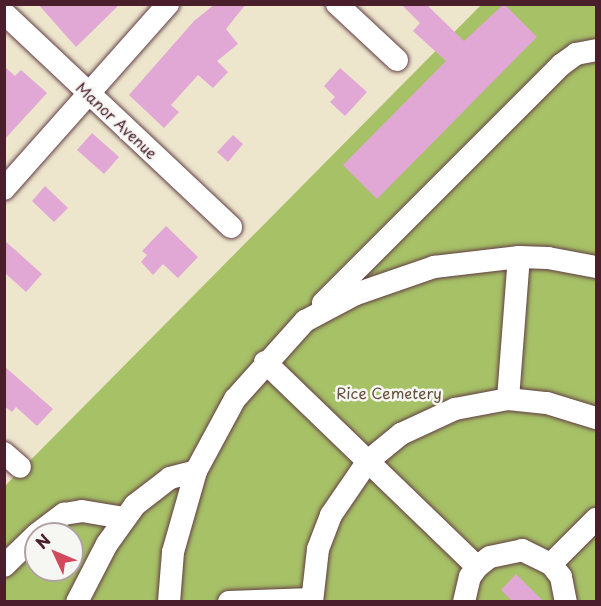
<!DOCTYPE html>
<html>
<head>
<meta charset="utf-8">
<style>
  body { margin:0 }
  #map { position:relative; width:601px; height:606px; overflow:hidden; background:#ede6cd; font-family:"Playpen Sans",sans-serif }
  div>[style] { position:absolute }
  .green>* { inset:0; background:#a7c167 }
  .building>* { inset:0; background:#e1a7d5 }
  .roads { filter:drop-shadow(0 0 2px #623d43) drop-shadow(0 0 2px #623d43) }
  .minor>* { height:22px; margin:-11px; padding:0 11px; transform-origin:11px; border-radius:11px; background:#fff }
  span { translate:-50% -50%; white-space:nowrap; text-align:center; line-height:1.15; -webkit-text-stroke:5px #f6f6f2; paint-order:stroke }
  .street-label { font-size:15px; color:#4a1f2b }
  .park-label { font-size:15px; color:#66503d }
  .frame { position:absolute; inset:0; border:6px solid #4a1f2b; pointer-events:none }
  .north { position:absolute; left:24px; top:522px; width:60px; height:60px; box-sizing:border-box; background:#f6f6f2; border:2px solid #b1a0a2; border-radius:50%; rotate:314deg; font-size:16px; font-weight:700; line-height:24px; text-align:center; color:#4a1f2b }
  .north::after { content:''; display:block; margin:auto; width:21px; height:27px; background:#d1495b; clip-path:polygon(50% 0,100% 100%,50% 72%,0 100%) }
</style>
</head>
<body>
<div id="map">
  <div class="green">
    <div style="clip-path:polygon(evenodd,481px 5px,596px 5px,596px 601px,5px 602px,5px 486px,481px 5px,36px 534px,72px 534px,72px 570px,36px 570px,36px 534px)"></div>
  </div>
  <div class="building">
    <div style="clip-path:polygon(38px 4px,120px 4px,76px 47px)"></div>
    <div style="clip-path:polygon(215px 4px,246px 4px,226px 29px,238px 44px,217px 61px,228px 72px,213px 88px,198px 75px,171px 105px,179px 112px,164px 128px,129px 95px,194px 21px)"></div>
    <div style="clip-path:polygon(401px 4px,426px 4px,464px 41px,504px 4px,537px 37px,377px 199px,343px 165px,446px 61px,413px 31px,420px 23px)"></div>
    <div style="clip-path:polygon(4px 66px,15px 76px,21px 70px,47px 93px,4px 140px)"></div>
    <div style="clip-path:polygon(340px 68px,367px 92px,345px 116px,330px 102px,335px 97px,324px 86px)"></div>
    <div style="clip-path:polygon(92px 133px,119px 157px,104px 174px,77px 150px)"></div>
    <div style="clip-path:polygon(233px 135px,243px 144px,228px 162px,217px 152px)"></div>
    <div style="clip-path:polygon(45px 186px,68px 208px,54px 222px,32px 201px)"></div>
    <div style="clip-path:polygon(166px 226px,198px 257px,178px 278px,163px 264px,153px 275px,141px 262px,147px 255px,142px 251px)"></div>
    <div style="clip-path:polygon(4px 240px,42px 274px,26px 292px,4px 272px)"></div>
    <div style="clip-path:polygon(4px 366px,53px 409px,37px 426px,16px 407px,12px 412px,4px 406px)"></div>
    <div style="clip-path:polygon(516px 574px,544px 602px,513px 602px,501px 590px)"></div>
  </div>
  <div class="roads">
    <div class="minor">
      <div style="left:337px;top:4px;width:82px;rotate:43deg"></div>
      <div style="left:4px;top:13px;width:312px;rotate:43.3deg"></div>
      <div style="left:4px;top:189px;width:247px;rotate:-48.4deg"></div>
      <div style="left:323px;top:303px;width:337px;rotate:-45deg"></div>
      <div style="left:561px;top:65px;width:19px;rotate:-36deg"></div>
      <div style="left:576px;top:54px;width:20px;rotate:-11deg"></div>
      <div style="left:265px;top:362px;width:295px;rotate:44deg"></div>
      <div style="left:508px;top:399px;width:142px;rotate:-85.6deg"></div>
      <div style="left:4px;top:453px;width:21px;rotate:41deg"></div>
      <div style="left:37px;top:534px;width:34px;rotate:-37deg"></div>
      <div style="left:64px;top:514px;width:18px;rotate:-9deg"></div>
      <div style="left:82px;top:511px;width:43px;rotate:9.5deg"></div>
      <div style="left:551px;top:564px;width:64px;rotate:-45deg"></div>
      <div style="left:4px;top:566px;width:45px;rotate:-44.1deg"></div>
      <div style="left:77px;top:602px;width:65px;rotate:-62.7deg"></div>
      <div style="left:107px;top:544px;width:48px;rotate:-54.3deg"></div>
      <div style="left:135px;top:505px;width:44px;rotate:-37.6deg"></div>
      <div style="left:170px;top:478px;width:27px;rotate:-15deg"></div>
      <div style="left:169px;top:602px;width:50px;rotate:-85.4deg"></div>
      <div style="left:173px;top:552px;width:84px;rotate:-74.1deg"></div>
      <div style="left:196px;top:471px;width:82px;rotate:-61.6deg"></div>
      <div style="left:235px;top:399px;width:105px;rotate:-48.1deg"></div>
      <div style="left:305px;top:321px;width:58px;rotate:-27.9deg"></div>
      <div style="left:356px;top:294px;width:83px;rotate:-19.1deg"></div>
      <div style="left:434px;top:267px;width:86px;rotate:-6.7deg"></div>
      <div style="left:519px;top:257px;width:29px;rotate:2deg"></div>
      <div style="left:548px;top:258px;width:49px;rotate:10.6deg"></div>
      <div style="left:229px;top:602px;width:83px;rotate:-2.1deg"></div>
      <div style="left:312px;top:602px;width:53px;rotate:-83.5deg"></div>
      <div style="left:318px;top:549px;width:36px;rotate:-69deg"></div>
      <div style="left:331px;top:515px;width:65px;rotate:-55.6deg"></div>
      <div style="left:368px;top:461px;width:43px;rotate:-39.3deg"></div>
      <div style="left:401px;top:434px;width:60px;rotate:-24.8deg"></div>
      <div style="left:455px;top:409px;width:54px;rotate:-10.7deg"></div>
      <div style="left:508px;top:399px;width:39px;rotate:6deg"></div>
      <div style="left:547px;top:403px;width:51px;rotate:17deg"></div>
      <div style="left:464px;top:602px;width:26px;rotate:-77deg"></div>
      <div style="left:470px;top:577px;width:12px;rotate:-55deg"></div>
      <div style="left:477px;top:567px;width:16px;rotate:-38deg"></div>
      <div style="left:490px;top:557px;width:33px;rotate:-12deg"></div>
      <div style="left:522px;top:550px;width:32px;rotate:26deg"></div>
      <div style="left:551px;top:564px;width:16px;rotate:52deg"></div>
      <div style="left:561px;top:577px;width:25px;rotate:79deg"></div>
    </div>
  </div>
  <div class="street-label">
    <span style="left:117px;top:120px;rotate:43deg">Manor Avenue</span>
  </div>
  <div class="park-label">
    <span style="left:389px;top:393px">Rice Cemetery</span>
  </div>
  <div class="frame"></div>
  <div class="north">N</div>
</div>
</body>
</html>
